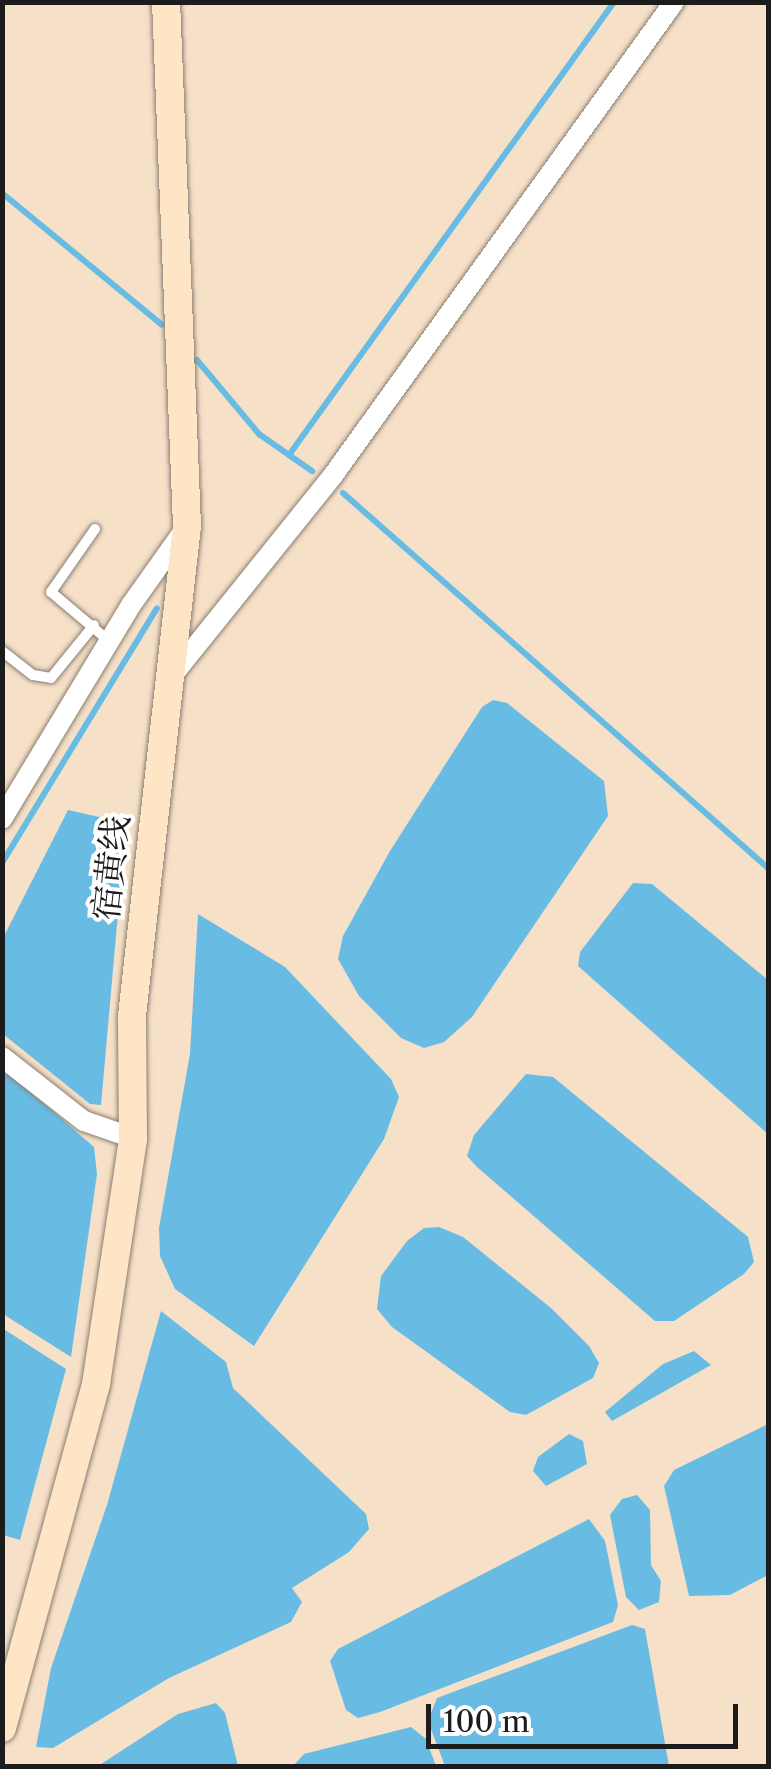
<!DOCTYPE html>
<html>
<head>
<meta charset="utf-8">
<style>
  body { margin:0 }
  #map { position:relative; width:771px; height:1769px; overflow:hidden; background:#f6e0c7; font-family:"Libre Caslon Text","Noto Serif SC",serif }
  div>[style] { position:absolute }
  .water>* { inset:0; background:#68bce4 }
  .stream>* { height:6px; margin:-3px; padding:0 3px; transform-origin:3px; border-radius:3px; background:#68bce4 }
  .roads { filter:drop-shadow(0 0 2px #897e72) drop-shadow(0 0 2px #897e72) }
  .lane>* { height:10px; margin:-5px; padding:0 5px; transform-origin:5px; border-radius:5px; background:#fff }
  .street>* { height:20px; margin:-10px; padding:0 10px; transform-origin:10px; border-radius:10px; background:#fff }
  .secondary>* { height:28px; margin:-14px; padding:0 14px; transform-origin:14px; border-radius:14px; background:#fee5c5 }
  span { translate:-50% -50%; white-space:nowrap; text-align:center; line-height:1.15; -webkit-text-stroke:8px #fff; paint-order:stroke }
  .street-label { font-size:35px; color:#1c1c1c }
  .frame { position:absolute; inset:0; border:5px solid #1c1c1c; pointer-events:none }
  .scale { position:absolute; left:426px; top:1704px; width:312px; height:45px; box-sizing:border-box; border:5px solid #1c1c1c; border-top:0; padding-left:12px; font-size:30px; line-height:35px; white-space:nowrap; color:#1c1c1c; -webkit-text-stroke:8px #fff; paint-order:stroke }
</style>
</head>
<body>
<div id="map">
  <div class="water">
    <div style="clip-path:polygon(493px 700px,507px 703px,604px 781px,608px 816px,472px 1017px,444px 1042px,424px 1048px,401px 1038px,359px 996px,338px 959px,343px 936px,390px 851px,482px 707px)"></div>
    <div style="clip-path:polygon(68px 810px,126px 823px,101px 1105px,90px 1104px,3px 1034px,3px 938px)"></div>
    <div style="clip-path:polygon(633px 883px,652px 884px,768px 980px,768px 1134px,578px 966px,580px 952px)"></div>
    <div style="clip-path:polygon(198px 914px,285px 967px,391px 1079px,399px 1097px,384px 1139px,254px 1346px,175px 1289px,160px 1256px,159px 1228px,190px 1054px)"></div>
    <div style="clip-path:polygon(2px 1067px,94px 1147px,97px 1174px,71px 1357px,3px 1314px)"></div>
    <div style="clip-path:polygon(526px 1074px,553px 1077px,748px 1237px,754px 1262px,744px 1274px,674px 1321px,655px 1321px,477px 1167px,467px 1156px,474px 1135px)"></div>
    <div style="clip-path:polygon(439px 1227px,463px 1237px,551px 1308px,589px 1346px,599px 1363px,593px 1378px,526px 1415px,510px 1412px,392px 1327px,377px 1309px,381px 1276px,407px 1241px,424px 1228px)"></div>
    <div style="clip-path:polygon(161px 1311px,226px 1362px,233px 1388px,366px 1514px,369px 1529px,349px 1552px,292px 1588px,302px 1602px,291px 1622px,169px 1678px,53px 1748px,36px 1747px,51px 1668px,107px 1505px)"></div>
    <div style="clip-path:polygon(2px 1328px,66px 1369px,20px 1540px,3px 1535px)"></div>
    <div style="clip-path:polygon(694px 1351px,711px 1365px,612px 1421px,605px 1412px,663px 1364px)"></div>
    <div style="clip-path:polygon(768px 1424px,768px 1575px,730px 1595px,689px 1596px,664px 1486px,674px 1470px)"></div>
    <div style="clip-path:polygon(569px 1434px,583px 1441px,587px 1464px,546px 1486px,533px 1471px,538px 1457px)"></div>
    <div style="clip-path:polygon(637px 1495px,650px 1510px,651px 1565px,661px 1581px,659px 1602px,639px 1610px,626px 1597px,610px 1515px,622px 1499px)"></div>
    <div style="clip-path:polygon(589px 1519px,605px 1541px,618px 1605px,613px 1622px,380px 1712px,358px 1718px,346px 1710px,330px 1661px,338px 1649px)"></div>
    <div style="clip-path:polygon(632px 1625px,645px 1629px,669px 1766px,445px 1766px,428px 1721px,437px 1698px)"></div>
    <div style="clip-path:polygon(216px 1703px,225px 1713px,238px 1766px,98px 1766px,178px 1714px)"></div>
    <div style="clip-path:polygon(411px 1727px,426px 1739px,436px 1766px,293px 1766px,304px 1754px)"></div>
  </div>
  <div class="stream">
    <div style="left:2px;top:193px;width:207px;rotate:39.5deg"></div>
    <div style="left:197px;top:360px;width:97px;rotate:50deg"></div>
    <div style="left:259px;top:434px;width:65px;rotate:34.9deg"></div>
    <div style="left:289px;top:455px;width:558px;rotate:-54.34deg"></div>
    <div style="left:343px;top:493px;width:567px;rotate:41.42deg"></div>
    <div style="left:2px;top:863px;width:298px;rotate:-58.7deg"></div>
  </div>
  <div class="roads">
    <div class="lane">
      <div style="left:95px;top:529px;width:77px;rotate:124.9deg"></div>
      <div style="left:51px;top:592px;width:76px;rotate:40.2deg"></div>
      <div style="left:2px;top:651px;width:39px;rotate:38deg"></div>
      <div style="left:33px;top:675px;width:18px;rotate:9deg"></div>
      <div style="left:51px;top:678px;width:68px;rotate:-50.9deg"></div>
    </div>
    <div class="street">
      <div style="left:171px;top:677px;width:260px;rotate:-51.2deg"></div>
      <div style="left:334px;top:474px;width:582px;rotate:-54.23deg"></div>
      <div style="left:2px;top:819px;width:250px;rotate:-58.9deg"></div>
      <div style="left:131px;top:605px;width:93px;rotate:-54.6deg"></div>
      <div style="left:2px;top:1057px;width:104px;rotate:38deg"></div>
      <div style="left:84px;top:1121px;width:52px;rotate:19.1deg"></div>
    </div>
    <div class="secondary">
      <div style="left:2px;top:1728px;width:357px;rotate:-74.7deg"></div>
      <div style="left:96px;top:1384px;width:249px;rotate:-81.4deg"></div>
      <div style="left:133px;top:1138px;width:122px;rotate:-90.5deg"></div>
      <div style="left:132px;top:1016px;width:493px;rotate:-83.6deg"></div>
      <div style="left:187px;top:526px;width:524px;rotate:-92.29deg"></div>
    </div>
  </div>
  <div class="street-label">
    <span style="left:111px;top:868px;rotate:-84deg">宿黄线</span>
  </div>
  <div class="frame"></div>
  <div class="scale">100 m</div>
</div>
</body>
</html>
